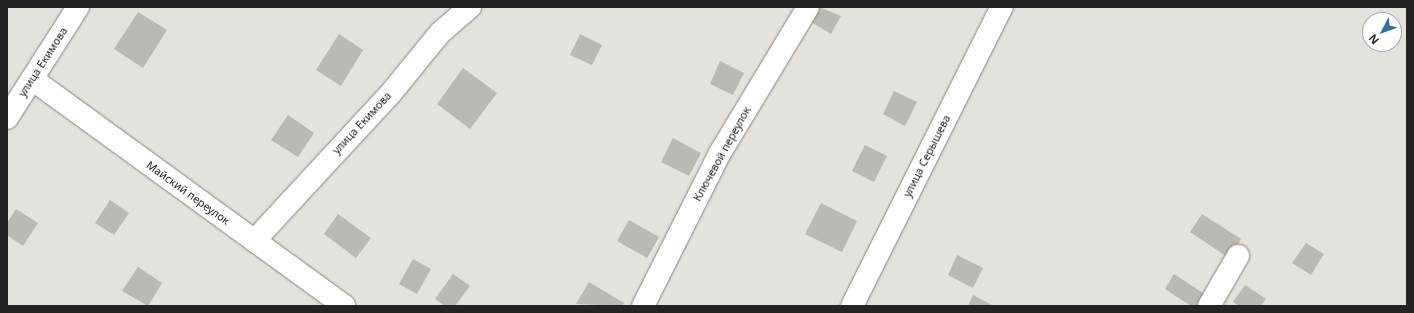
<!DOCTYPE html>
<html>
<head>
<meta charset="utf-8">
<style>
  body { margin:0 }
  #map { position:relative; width:1414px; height:313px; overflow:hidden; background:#e5e1dd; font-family:"Noto Sans",sans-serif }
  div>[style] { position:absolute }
  .building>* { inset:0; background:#bcb8b4 }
  .roads { filter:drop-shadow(0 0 1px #898682) drop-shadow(0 0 1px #898682) }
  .minor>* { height:22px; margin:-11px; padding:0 11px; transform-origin:11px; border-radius:11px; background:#fff }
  span { translate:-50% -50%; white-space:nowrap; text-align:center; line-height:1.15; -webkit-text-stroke:4px #fff; paint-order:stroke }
  .street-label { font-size:11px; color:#252422 }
  .frame { position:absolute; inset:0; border:8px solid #252422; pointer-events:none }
  .north { position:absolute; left:1362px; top:12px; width:40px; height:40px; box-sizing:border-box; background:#fff; border:1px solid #a8a7a7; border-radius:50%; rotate:229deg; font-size:11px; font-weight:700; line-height:16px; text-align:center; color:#252422 }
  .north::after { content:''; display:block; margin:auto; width:14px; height:18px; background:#306ea5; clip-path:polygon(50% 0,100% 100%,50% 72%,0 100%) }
</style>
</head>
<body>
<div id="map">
  <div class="building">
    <div style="clip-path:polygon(819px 7px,841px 16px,831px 34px,811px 22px)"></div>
    <div style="clip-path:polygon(138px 12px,167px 30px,143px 68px,114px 49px)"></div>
    <div style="clip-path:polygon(339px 34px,363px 50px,341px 86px,316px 70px)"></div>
    <div style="clip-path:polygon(580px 34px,602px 45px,592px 65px,570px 55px)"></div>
    <div style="clip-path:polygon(720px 61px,744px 73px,733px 95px,710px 84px)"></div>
    <div style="clip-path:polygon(463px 68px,497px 93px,470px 129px,437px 104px)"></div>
    <div style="clip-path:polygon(894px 91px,917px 102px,905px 126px,883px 114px)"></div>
    <div style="clip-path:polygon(288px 115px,314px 133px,298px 157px,271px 140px)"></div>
    <div style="clip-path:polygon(673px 138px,701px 153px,689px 176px,661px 162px)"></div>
    <div style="clip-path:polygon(865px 145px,887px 156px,874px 182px,852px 171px)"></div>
    <div style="clip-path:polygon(110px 200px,129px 213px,114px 235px,95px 223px)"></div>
    <div style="clip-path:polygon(821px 203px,857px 221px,842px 252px,805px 234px)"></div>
    <div style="clip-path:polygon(16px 209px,38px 223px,23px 246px,7px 235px,7px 223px)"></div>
    <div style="clip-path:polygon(338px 214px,371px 238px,356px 258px,324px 234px)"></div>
    <div style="clip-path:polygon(1202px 214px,1241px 239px,1229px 258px,1190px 232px)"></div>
    <div style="clip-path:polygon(629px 220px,659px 237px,647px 258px,617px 241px)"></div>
    <div style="clip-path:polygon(1306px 243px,1324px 254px,1311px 275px,1292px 263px)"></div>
    <div style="clip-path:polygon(957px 255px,983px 268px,973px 288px,948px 275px)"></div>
    <div style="clip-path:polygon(413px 259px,431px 269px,417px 294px,399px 284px)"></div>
    <div style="clip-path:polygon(138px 267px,162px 283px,148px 306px,122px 291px)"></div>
    <div style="clip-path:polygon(453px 274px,470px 286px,455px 306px,445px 306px,435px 299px)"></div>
    <div style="clip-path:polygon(1174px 274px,1209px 297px,1203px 306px,1191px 306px,1165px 289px)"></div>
    <div style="clip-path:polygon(589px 282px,624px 303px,622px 306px,576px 304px)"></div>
    <div style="clip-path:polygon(1245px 285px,1266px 299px,1261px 306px,1239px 306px,1233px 302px)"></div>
    <div style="clip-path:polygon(973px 295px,994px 306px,968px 306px)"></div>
  </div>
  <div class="roads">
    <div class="minor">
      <div style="left:32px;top:79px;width:386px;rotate:36deg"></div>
      <div style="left:7px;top:118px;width:132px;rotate:-57.4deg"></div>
      <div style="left:254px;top:241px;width:202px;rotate:-47.2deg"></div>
      <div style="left:391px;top:93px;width:77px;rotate:-50.8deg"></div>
      <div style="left:440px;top:33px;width:40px;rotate:-41deg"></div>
      <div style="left:643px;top:306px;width:171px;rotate:-63.3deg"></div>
      <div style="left:720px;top:153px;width:170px;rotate:-58.9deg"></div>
      <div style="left:852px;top:306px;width:335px;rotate:-63.4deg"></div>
      <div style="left:1209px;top:306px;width:58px;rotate:-59.9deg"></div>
    </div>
  </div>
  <div class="street-label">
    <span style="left:43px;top:62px;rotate:-57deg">улица Екимова</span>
    <span style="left:362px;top:123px;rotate:-47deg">улица Екимова</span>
    <span style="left:722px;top:154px;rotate:-61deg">Ключевой переулок</span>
    <span style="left:927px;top:156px;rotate:-63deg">улица Серышева</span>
    <span style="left:188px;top:193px;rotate:36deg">Майский переулок</span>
  </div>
  <div class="frame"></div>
  <div class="north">N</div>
</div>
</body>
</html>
